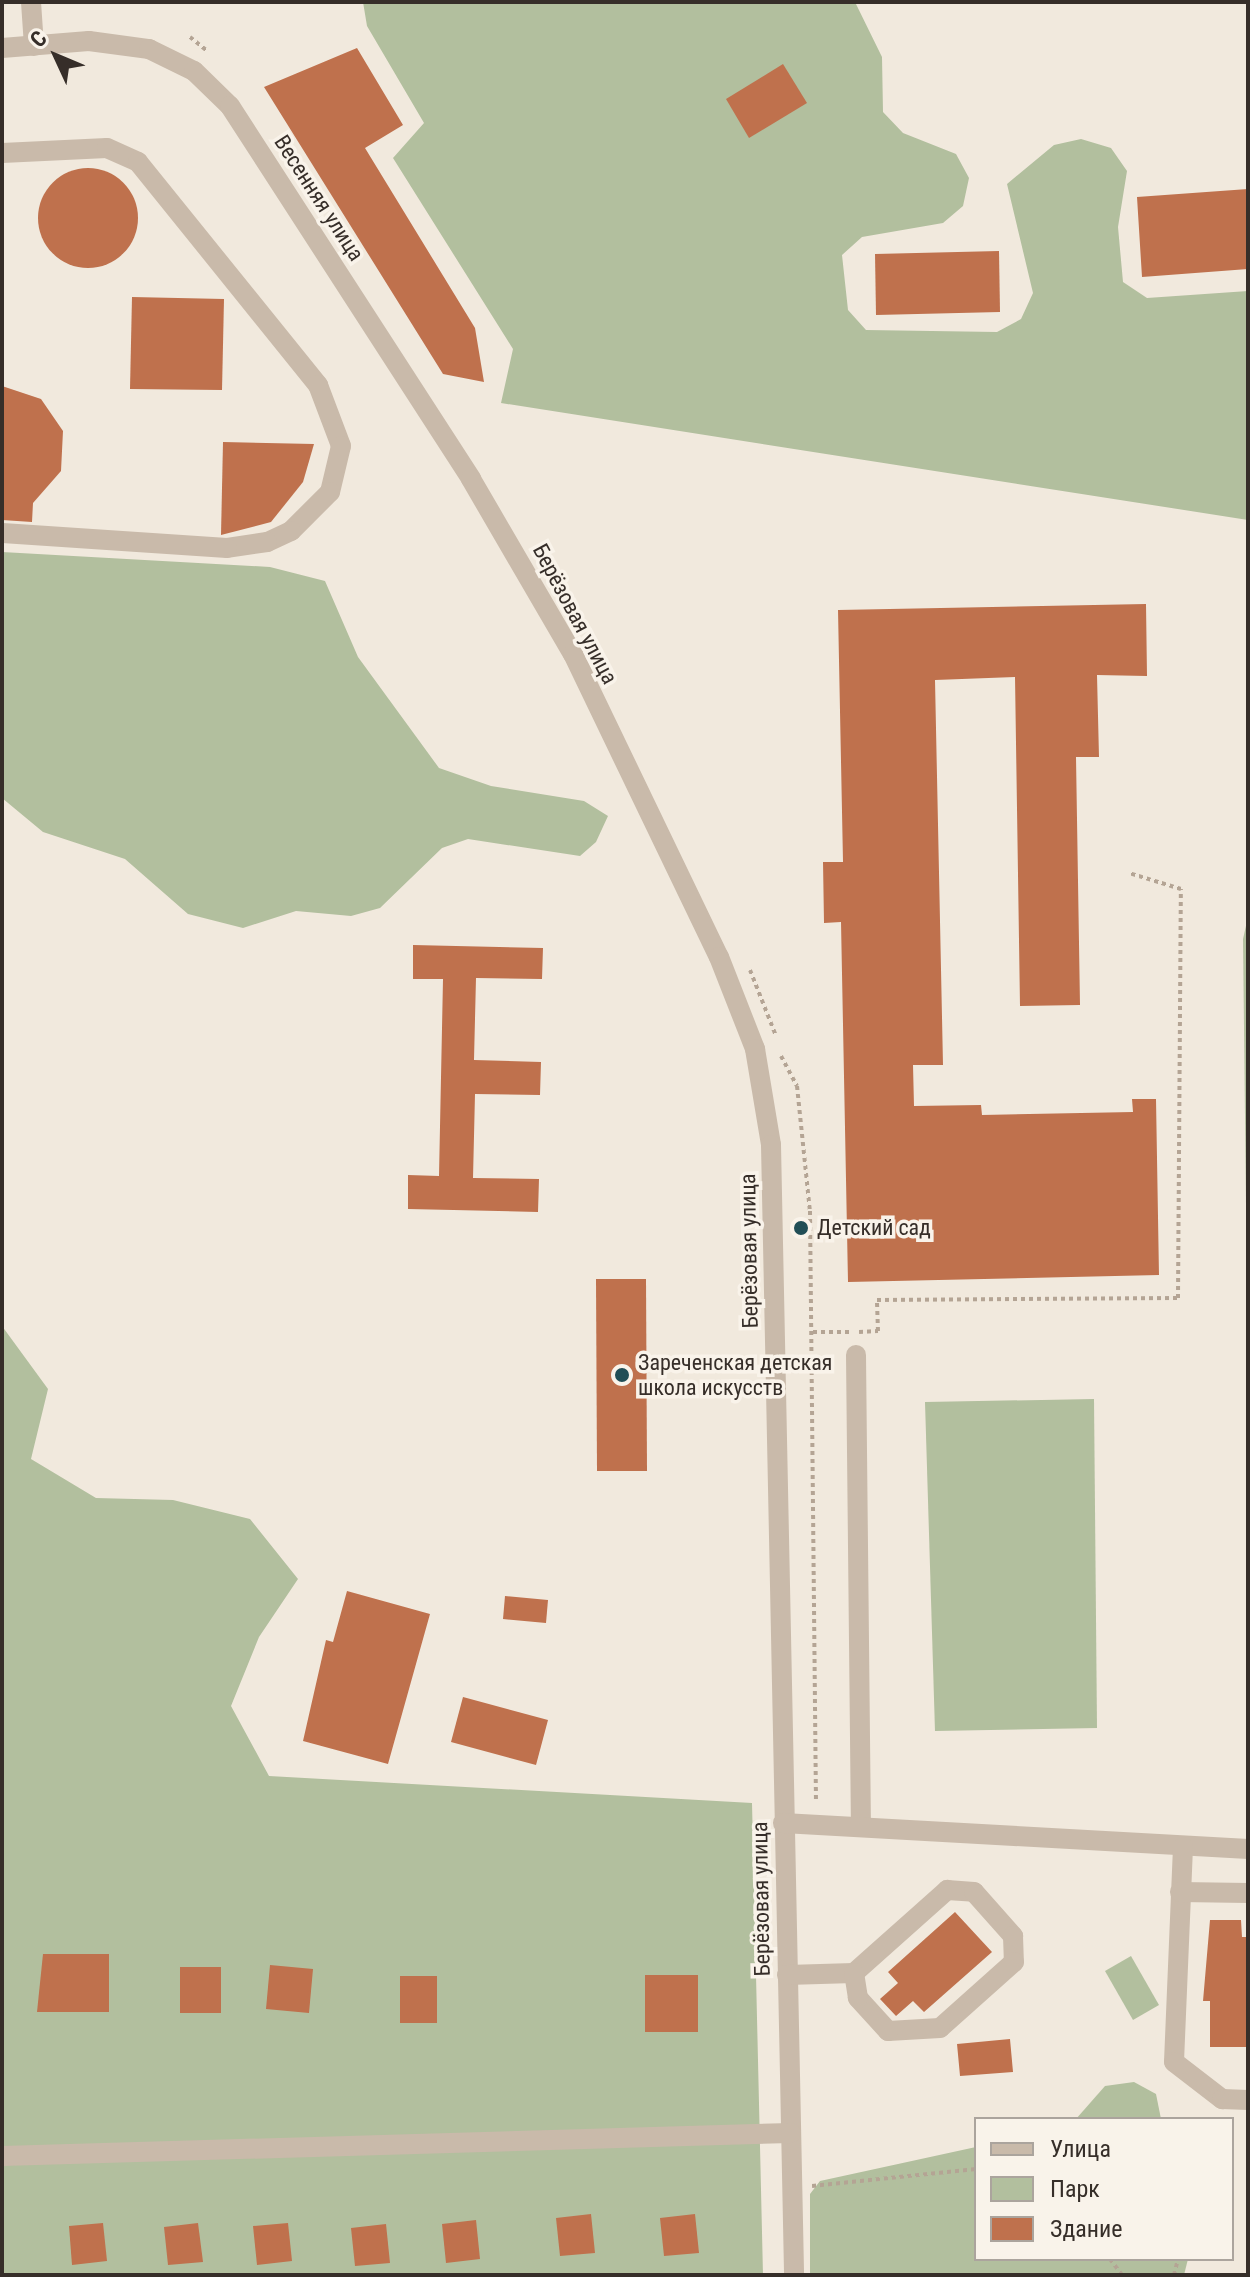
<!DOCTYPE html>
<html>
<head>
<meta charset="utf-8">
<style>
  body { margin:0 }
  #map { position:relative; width:1250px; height:2277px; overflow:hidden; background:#f1e9dd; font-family:"Roboto Condensed",sans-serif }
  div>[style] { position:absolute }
  .green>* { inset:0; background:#b2bf9e }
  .building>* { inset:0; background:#bf714d }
  .round { border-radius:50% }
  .path>* { height:4px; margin-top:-2px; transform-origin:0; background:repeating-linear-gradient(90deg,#b4a494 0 4px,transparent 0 8px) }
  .minor>* { height:20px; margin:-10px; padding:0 10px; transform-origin:10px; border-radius:10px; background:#c9baaa }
  .dots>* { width:22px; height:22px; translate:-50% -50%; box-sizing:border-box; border:4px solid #f9f3ea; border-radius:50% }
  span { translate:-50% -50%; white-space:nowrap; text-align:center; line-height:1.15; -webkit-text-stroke:7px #f9f3ea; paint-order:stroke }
  .street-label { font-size:22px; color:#362e29 }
  .poi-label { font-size:22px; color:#362e29 }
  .left { translate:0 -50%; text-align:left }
  .frame { position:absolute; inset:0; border:4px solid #362e29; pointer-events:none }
  .legend { position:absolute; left:974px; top:2117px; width:260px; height:144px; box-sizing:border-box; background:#f9f3ea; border:2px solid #aba49d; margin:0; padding:10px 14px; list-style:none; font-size:24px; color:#362e29 }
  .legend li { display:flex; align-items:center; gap:16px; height:40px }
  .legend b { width:40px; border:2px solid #aba49d }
  .north { position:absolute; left:16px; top:16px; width:80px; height:80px; -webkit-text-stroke:6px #f9f3ea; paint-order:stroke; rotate:314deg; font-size:22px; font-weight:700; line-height:32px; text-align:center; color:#362e29 }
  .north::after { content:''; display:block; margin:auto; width:28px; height:36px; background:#362e29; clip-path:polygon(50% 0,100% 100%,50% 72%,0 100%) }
</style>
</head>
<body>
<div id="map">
  <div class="green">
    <div style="clip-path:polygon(363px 2px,855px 2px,882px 57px,883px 112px,903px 133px,956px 154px,969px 178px,963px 206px,943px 223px,862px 237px,842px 255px,848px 310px,866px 330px,997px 332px,1021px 319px,1033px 293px,1007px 184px,1054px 145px,1081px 139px,1111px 148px,1127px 171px,1118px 227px,1123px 282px,1147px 298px,1248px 291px,1248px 520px,501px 403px,513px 349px,393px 158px,424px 123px,367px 26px)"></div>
    <div style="clip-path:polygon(2px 552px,270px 567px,325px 581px,358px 657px,439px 768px,491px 786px,584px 801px,608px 816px,596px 842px,580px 856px,468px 839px,442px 848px,380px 908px,351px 916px,296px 911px,243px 928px,188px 914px,125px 859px,43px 832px,2px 798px)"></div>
    <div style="clip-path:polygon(1248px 917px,1248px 1382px,1243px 939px)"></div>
    <div style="clip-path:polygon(2px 1326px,48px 1389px,31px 1459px,96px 1498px,173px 1500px,250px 1519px,298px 1579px,259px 1637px,231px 1706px,269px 1776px,752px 1803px,763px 2275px,2px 2275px)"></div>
    <div style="clip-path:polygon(1094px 1399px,1097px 1728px,935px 1731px,925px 1402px)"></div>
    <div style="clip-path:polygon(1131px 1956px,1159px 2005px,1133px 2020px,1105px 1971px)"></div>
    <div style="clip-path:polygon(1134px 2082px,1156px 2094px,1161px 2119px,1076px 2119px,1105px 2086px)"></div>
    <div style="clip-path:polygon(976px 2147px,976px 2259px,1188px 2259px,1184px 2275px,810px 2275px,810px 2194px,820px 2181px)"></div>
  </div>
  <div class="building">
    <div style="clip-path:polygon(357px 48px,403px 125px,365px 148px,475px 328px,484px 382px,443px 374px,264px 87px)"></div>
    <div style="clip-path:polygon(783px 64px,807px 103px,749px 138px,726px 99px)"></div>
    <div class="round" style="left:38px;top:168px;width:100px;height:100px"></div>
    <div style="clip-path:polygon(1248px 189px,1248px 269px,1142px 277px,1137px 197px)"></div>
    <div style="clip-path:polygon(999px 251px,1000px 312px,876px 315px,875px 254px)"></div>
    <div style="clip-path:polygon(132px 297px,224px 299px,222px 390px,130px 389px)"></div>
    <div style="clip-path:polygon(2px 386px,41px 399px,63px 431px,61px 471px,33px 503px,32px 522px,2px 520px)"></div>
    <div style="clip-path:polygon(223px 442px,314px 444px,303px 482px,271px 522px,221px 535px)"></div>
    <div style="clip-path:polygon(1146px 604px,1147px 676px,1097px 675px,1099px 757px,1076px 757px,1080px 1005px,1020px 1006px,1015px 677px,935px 680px,943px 1065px,913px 1065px,914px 1106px,981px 1105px,982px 1115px,1133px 1112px,1132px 1099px,1156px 1099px,1159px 1275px,848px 1282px,841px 922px,824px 923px,823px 862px,843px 862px,838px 610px)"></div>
    <div style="clip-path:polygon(413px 945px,543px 948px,542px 979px,476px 978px,474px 1060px,541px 1062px,540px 1095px,475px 1094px,473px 1178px,539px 1179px,538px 1212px,408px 1209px,408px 1175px,439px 1176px,443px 979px,413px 979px)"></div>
    <div style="clip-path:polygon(596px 1279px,646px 1279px,647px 1471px,597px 1471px)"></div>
    <div style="clip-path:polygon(347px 1591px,430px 1614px,388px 1764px,303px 1741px,326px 1640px,333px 1642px)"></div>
    <div style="clip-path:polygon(505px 1596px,548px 1600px,546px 1623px,503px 1619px)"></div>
    <div style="clip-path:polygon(463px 1697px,548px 1720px,536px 1765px,451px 1742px)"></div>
    <div style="clip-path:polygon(955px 1912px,992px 1952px,924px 2012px,913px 2001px,896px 2016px,880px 1999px,898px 1983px,888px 1972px)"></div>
    <div style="clip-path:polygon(1210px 1920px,1241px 1920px,1242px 1937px,1248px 1937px,1248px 2047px,1210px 2047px,1210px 2001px,1203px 2001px)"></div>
    <div style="clip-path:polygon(43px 1954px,109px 1954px,109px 2012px,37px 2012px)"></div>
    <div style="clip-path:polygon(270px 1965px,313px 1969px,309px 2013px,266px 2009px)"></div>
    <div style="clip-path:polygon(180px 1967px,221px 1967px,221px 2013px,180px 2013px)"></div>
    <div style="clip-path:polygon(645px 1975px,698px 1975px,698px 2032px,645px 2032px)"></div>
    <div style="clip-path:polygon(400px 1976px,437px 1976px,437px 2023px,400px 2023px)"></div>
    <div style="clip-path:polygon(1010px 2039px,1013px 2072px,960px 2076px,957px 2044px)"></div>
    <div style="clip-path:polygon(591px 2214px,595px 2253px,560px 2256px,556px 2218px)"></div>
    <div style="clip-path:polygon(695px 2214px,699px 2253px,664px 2256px,660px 2218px)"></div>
    <div style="clip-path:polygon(476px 2220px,480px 2259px,446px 2263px,442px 2224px)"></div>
    <div style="clip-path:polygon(103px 2223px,107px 2261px,72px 2265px,69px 2226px)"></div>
    <div style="clip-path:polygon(198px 2223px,203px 2262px,168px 2265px,164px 2227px)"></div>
    <div style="clip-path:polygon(288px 2223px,292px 2261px,257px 2265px,253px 2226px)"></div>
    <div style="clip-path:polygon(386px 2224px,390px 2263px,355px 2266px,351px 2228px)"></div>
  </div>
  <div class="path">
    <div style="left:190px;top:37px;width:22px;rotate:39deg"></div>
    <div style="left:750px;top:970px;width:71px;rotate:68.5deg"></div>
    <div style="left:781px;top:1056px;width:34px;rotate:62deg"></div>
    <div style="left:797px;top:1086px;width:126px;rotate:84.1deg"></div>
    <div style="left:810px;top:1211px;width:591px;rotate:89.42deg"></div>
    <div style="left:813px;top:1332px;width:38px"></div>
    <div style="left:859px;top:1332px;width:19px;rotate:-3deg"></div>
    <div style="left:878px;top:1331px;width:31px;rotate:-92deg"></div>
    <div style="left:877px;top:1300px;width:301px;rotate:-0.4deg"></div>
    <div style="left:1178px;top:1298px;width:409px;rotate:-89.6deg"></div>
    <div style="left:1181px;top:889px;width:54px;rotate:-162.9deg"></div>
    <div style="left:812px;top:2186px;width:165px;rotate:-5.9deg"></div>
    <div style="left:1110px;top:2259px;width:20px;rotate:53deg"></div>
    <div style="left:1174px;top:2275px;width:16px;rotate:-76deg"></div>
  </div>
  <div class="minor">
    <div style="left:31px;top:2px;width:44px;rotate:86.1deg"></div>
    <div style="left:2px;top:48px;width:87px;rotate:-4.6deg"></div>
    <div style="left:89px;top:41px;width:61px;rotate:7.6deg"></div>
    <div style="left:149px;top:49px;width:50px;rotate:26.1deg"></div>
    <div style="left:194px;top:71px;width:50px;rotate:44.2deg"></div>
    <div style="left:230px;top:106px;width:444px;rotate:57.1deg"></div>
    <div style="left:471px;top:479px;width:203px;rotate:59.8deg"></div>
    <div style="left:573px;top:654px;width:336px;rotate:64.3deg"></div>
    <div style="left:719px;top:957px;width:99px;rotate:68.6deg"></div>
    <div style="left:755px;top:1049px;width:97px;rotate:80.5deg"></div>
    <div style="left:771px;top:1145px;width:1130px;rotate:88.83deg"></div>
    <div style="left:2px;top:153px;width:105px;rotate:-2.7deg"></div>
    <div style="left:107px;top:148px;width:34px;rotate:24deg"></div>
    <div style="left:138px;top:162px;width:287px;rotate:51.1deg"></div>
    <div style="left:318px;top:385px;width:65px;rotate:69.3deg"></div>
    <div style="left:341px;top:446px;width:47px;rotate:103.4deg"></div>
    <div style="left:330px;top:492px;width:55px;rotate:135deg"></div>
    <div style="left:291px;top:531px;width:26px;rotate:155deg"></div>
    <div style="left:267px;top:542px;width:40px;rotate:171.5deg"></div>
    <div style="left:227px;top:548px;width:225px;rotate:-176.2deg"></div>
    <div style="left:856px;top:1355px;width:470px;rotate:89.4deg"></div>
    <div style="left:783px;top:1823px;width:466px;rotate:3.2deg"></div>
    <div style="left:1183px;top:1847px;width:215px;rotate:92.4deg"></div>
    <div style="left:1174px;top:2062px;width:61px;rotate:37.6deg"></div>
    <div style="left:1222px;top:2099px;width:26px;rotate:2deg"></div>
    <div style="left:1180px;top:1892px;width:68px;rotate:0.8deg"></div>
    <div style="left:787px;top:1975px;width:67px;rotate:-1.7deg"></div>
    <div style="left:854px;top:1973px;width:125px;rotate:-41.7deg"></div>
    <div style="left:947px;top:1890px;width:27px;rotate:4deg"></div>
    <div style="left:974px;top:1892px;width:59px;rotate:48.4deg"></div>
    <div style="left:1013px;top:1936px;width:26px;rotate:88deg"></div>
    <div style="left:1014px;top:1962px;width:99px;rotate:138.3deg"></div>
    <div style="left:940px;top:2028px;width:52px;rotate:176.7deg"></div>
    <div style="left:888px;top:2031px;width:45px;rotate:-132.3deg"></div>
    <div style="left:858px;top:1998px;width:25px;rotate:-99deg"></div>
    <div style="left:2px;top:2156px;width:789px;rotate:-1.67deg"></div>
  </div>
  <div class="dots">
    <div style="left:801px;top:1228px;background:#214e56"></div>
    <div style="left:622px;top:1375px;background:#214e56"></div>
  </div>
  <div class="street-label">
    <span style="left:319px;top:198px;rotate:57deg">Весенняя улица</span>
    <span style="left:575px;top:614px;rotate:62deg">Берёзовая улица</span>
    <span style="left:749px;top:1251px;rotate:-91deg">Берёзовая улица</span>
    <span style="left:761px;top:1899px;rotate:-91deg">Берёзовая улица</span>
  </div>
  <div class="poi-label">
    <span class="left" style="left:817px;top:1228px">Детский сад</span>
    <span class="left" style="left:638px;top:1375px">Зареченская детская<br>школа искусств</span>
  </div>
  <div class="frame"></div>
  <ul class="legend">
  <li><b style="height:10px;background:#c9baaa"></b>Улица</li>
  <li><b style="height:22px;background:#b2bf9e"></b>Парк</li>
  <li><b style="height:22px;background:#bf714d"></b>Здание</li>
  </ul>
  <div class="north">С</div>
</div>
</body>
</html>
